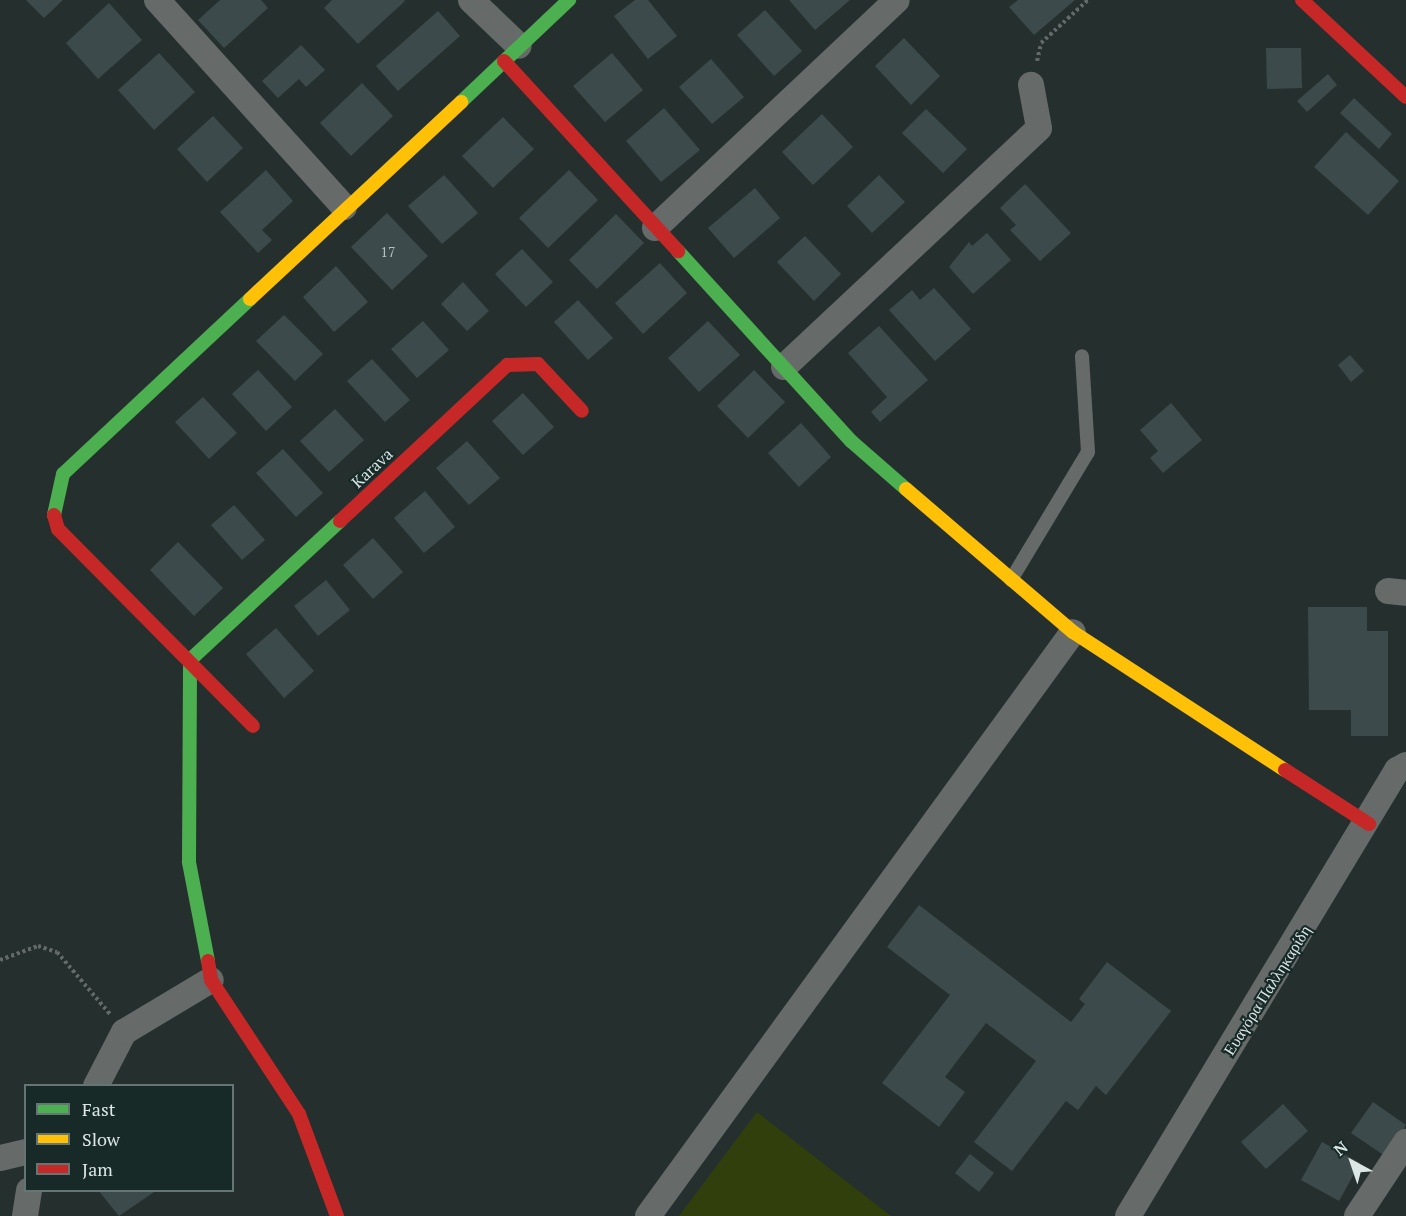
<!DOCTYPE html>
<html>
<head>
<meta charset="utf-8">
<style>
  body { margin:0 }
  #map { position:relative; width:1406px; height:1216px; overflow:hidden; background:#25302e; font-family:"PT Serif",serif }
  div>[style] { position:absolute }
  .green>* { inset:0; background:#303f0c }
  .building>* { inset:0; background:#3c4a4b }
  .path>* { height:4px; margin-top:-2px; transform-origin:0; background:repeating-linear-gradient(90deg,#636968 0 3px,transparent 0 6px) }
  .lane>* { height:14px; margin:-7px; padding:0 7px; transform-origin:7px; border-radius:7px; background:#666a68 }
  .street>* { height:26px; margin:-13px; padding:0 13px; transform-origin:13px; border-radius:13px; background:#666a68 }
  .fast>* { height:14px; margin:-7px; padding:0 7px; transform-origin:7px; border-radius:7px; background:#4caf50 }
  .slow>* { height:14px; margin:-7px; padding:0 7px; transform-origin:7px; border-radius:7px; background:#ffc107 }
  .jam>* { height:14px; margin:-7px; padding:0 7px; transform-origin:7px; border-radius:7px; background:#c62828 }
  span { translate:-50% -50%; white-space:nowrap; text-align:center; line-height:1.15; -webkit-text-stroke:4.5px #172a27; paint-order:stroke }
  .number-label { font-size:14px; color:#b3bfbe }
  .number-label span { -webkit-text-stroke-width:0 }
  .street-label { font-size:16px; color:#dbe6e5 }
  .legend { position:absolute; left:24px; top:1084px; width:210px; height:108px; box-sizing:border-box; background:#172a27; border:2px solid #657573; margin:0; padding:8px 10px; list-style:none; font-size:18px; color:#dbe6e5 }
  .legend li { display:flex; align-items:center; gap:12px; height:30px }
  .legend b { width:30px; border:2px solid #657573 }
  .north { position:absolute; left:1322px; top:1132px; width:60px; height:60px; -webkit-text-stroke:4px #172a27; paint-order:stroke; rotate:320deg; font-size:16px; font-weight:700; line-height:24px; text-align:center; color:#dbe6e5 }
  .north::after { content:''; display:block; margin:auto; width:21px; height:27px; background:#dbe6e5; clip-path:polygon(50% 0,100% 100%,50% 72%,0 100%) }
</style>
</head>
<body>
<div id="map">
  <div class="green">
    <div style="clip-path:polygon(757px 1112px,891px 1216px,679px 1216px)"></div>
  </div>
  <div class="building">
    <div style="clip-path:polygon(26px 0,63px 0,44px 18px)"></div>
    <div style="clip-path:polygon(220px 0,261px 0,268px 8px,224px 48px,198px 20px)"></div>
    <div style="clip-path:polygon(332px 0,404px 0,405px 1px,358px 44px,324px 8px)"></div>
    <div style="clip-path:polygon(635px 0,648px 0,677px 36px,648px 59px,614px 16px)"></div>
    <div style="clip-path:polygon(789px 0,850px 0,815px 30px)"></div>
    <div style="clip-path:polygon(1018px 0,1075px 0,1034px 35px,1009px 7px)"></div>
    <div style="clip-path:polygon(109px 3px,142px 40px,98px 79px,66px 43px)"></div>
    <div style="clip-path:polygon(765px 10px,802px 51px,774px 76px,737px 35px)"></div>
    <div style="clip-path:polygon(438px 11px,460px 36px,398px 91px,376px 66px)"></div>
    <div style="clip-path:polygon(904px 38px,940px 76px,911px 105px,875px 66px)"></div>
    <div style="clip-path:polygon(301px 45px,325px 70px,306px 87px,299px 79px,278px 98px,262px 81px)"></div>
    <div style="clip-path:polygon(1266px 48px,1301px 48px,1302px 88px,1267px 89px)"></div>
    <div style="clip-path:polygon(159px 53px,195px 92px,154px 130px,118px 90px)"></div>
    <div style="clip-path:polygon(612px 53px,643px 90px,605px 122px,573px 86px)"></div>
    <div style="clip-path:polygon(711px 59px,744px 97px,712px 124px,679px 87px)"></div>
    <div style="clip-path:polygon(1328px 74px,1337px 85px,1307px 112px,1297px 101px)"></div>
    <div style="clip-path:polygon(362px 83px,393px 116px,351px 156px,320px 123px)"></div>
    <div style="clip-path:polygon(1354px 98px,1392px 134px,1379px 149px,1340px 113px)"></div>
    <div style="clip-path:polygon(664px 108px,700px 150px,661px 182px,626px 141px)"></div>
    <div style="clip-path:polygon(926px 109px,967px 149px,943px 173px,902px 133px)"></div>
    <div style="clip-path:polygon(822px 114px,853px 147px,813px 185px,782px 152px)"></div>
    <div style="clip-path:polygon(213px 116px,243px 148px,207px 182px,177px 149px)"></div>
    <div style="clip-path:polygon(503px 117px,534px 149px,493px 188px,462px 156px)"></div>
    <div style="clip-path:polygon(1346px 132px,1399px 181px,1368px 215px,1314px 167px)"></div>
    <div style="clip-path:polygon(266px 170px,293px 201px,262px 230px,272px 240px,258px 253px,220px 212px)"></div>
    <div style="clip-path:polygon(569px 170px,598px 200px,548px 248px,519px 218px)"></div>
    <div style="clip-path:polygon(444px 175px,478px 213px,442px 244px,408px 206px)"></div>
    <div style="clip-path:polygon(879px 175px,905px 202px,872px 233px,847px 206px)"></div>
    <div style="clip-path:polygon(1025px 184px,1071px 233px,1040px 261px,1010px 230px,1016px 225px,1000px 208px)"></div>
    <div style="clip-path:polygon(755px 188px,780px 218px,734px 258px,708px 228px)"></div>
    <div style="clip-path:polygon(387px 213px,428px 256px,392px 290px,351px 247px)"></div>
    <div style="clip-path:polygon(616px 214px,644px 243px,597px 289px,569px 260px)"></div>
    <div style="clip-path:polygon(987px 233px,1011px 260px,973px 294px,949px 267px,969px 242px,972px 246px)"></div>
    <div style="clip-path:polygon(805px 236px,841px 274px,814px 301px,777px 262px)"></div>
    <div style="clip-path:polygon(522px 249px,553px 282px,526px 307px,495px 274px)"></div>
    <div style="clip-path:polygon(660px 263px,687px 293px,643px 334px,615px 303px)"></div>
    <div style="clip-path:polygon(336px 266px,368px 302px,334px 332px,303px 297px)"></div>
    <div style="clip-path:polygon(463px 282px,489px 311px,467px 331px,441px 304px)"></div>
    <div style="clip-path:polygon(934px 288px,971px 329px,935px 361px,889px 310px,912px 290px,920px 300px)"></div>
    <div style="clip-path:polygon(578px 300px,613px 338px,588px 360px,554px 322px)"></div>
    <div style="clip-path:polygon(284px 315px,323px 354px,295px 381px,256px 341px)"></div>
    <div style="clip-path:polygon(423px 321px,449px 350px,417px 378px,391px 349px)"></div>
    <div style="clip-path:polygon(708px 321px,740px 355px,699px 392px,668px 358px)"></div>
    <div style="clip-path:polygon(879px 326px,928px 380px,880px 422px,871px 412px,887px 397px,848px 353px)"></div>
    <div style="clip-path:polygon(1350px 355px,1364px 371px,1351px 382px,1338px 365px)"></div>
    <div style="clip-path:polygon(372px 359px,410px 400px,385px 422px,347px 381px)"></div>
    <div style="clip-path:polygon(258px 370px,292px 407px,266px 431px,232px 394px)"></div>
    <div style="clip-path:polygon(754px 370px,785px 402px,748px 438px,717px 406px)"></div>
    <div style="clip-path:polygon(523px 393px,554px 427px,523px 455px,492px 421px)"></div>
    <div style="clip-path:polygon(203px 397px,237px 433px,209px 459px,175px 422px)"></div>
    <div style="clip-path:polygon(1171px 403px,1202px 440px,1163px 473px,1150px 458px,1158px 451px,1140px 430px)"></div>
    <div style="clip-path:polygon(335px 409px,364px 440px,329px 472px,300px 441px)"></div>
    <div style="clip-path:polygon(801px 423px,831px 457px,799px 487px,768px 453px)"></div>
    <div style="clip-path:polygon(467px 441px,500px 478px,469px 505px,436px 468px)"></div>
    <div style="clip-path:polygon(283px 449px,323px 493px,296px 517px,256px 473px)"></div>
    <div style="clip-path:polygon(425px 491px,455px 527px,424px 553px,394px 518px)"></div>
    <div style="clip-path:polygon(234px 505px,265px 540px,242px 560px,211px 525px)"></div>
    <div style="clip-path:polygon(373px 538px,403px 572px,373px 599px,343px 565px)"></div>
    <div style="clip-path:polygon(178px 542px,223px 588px,194px 616px,150px 570px)"></div>
    <div style="clip-path:polygon(326px 580px,350px 610px,318px 636px,294px 606px)"></div>
    <div style="clip-path:polygon(1308px 607px,1367px 607px,1367px 631px,1388px 631px,1388px 736px,1351px 736px,1351px 710px,1309px 710px)"></div>
    <div style="clip-path:polygon(276px 628px,314px 671px,284px 698px,246px 654px)"></div>
    <div style="clip-path:polygon(919px 905px,1071px 1022px,1085px 1004px,1079px 999px,1107px 962px,1171px 1011px,1106px 1095px,1096px 1086px,1078px 1110px,1066px 1101px,1012px 1171px,974px 1142px,1036px 1061px,986px 1023px,945px 1077px,965px 1092px,939px 1127px,882px 1083px,950px 995px,887px 947px)"></div>
    <div style="clip-path:polygon(1373px 1102px,1406px 1125px,1385px 1156px,1351px 1133px)"></div>
    <div style="clip-path:polygon(1283px 1104px,1308px 1131px,1266px 1169px,1241px 1142px)"></div>
    <div style="clip-path:polygon(1322px 1142px,1360px 1163px,1339px 1201px,1301px 1180px)"></div>
    <div style="clip-path:polygon(970px 1154px,994px 1173px,979px 1192px,955px 1173px)"></div>
    <div style="clip-path:polygon(98px 1190px,157px 1190px,119px 1216px)"></div>
  </div>
  <div class="path">
    <div style="left:1037px;top:61px;width:18px;rotate:-77deg"></div>
    <div style="left:1041px;top:43px;width:64px;rotate:-42.5deg"></div>
    <div style="left:0;top:960px;width:40px;rotate:-20.2deg"></div>
    <div style="left:38px;top:946px;width:20px;rotate:18deg"></div>
    <div style="left:57px;top:952px;width:82px;rotate:49.5deg"></div>
  </div>
  <div class="lane">
    <div style="left:1011px;top:580px;width:149px;rotate:-59deg"></div>
    <div style="left:1088px;top:452px;width:96px;rotate:-93.6deg"></div>
  </div>
  <div class="street">
    <div style="left:157px;top:0;width:279px;rotate:47.9deg"></div>
    <div style="left:471px;top:0;width:66px;rotate:43.8deg"></div>
    <div style="left:655px;top:228px;width:332px;rotate:-43.3deg"></div>
    <div style="left:784px;top:367px;width:349px;rotate:-43.1deg"></div>
    <div style="left:1039px;top:128px;width:44px;rotate:-100.5deg"></div>
    <div style="left:1388px;top:591px;width:18px;rotate:6deg"></div>
    <div style="left:96px;top:1086px;width:61px;rotate:-62.6deg"></div>
    <div style="left:124px;top:1032px;width:101px;rotate:-30.9deg"></div>
    <div style="left:0;top:1158px;width:27px;rotate:-13deg"></div>
    <div style="left:25px;top:1216px;width:26px;rotate:-81deg"></div>
    <div style="left:648px;top:1216px;width:722px;rotate:-53.96deg"></div>
    <div style="left:1128px;top:1216px;width:521px;rotate:-58.9deg"></div>
    <div style="left:1397px;top:770px;width:10px;rotate:-29deg"></div>
    <div style="left:1357px;top:1216px;width:89px;rotate:-56.5deg"></div>
  </div>
  <div class="fast">
    <div style="left:461px;top:102px;width:149px;rotate:-43.4deg"></div>
    <div style="left:678px;top:251px;width:257px;rotate:47.7deg"></div>
    <div style="left:851px;top:441px;width:73px;rotate:41.1deg"></div>
    <div style="left:54px;top:515px;width:42px;rotate:-77.6deg"></div>
    <div style="left:63px;top:474px;width:256px;rotate:-43.1deg"></div>
    <div style="left:208px;top:961px;width:101px;rotate:-100.9deg"></div>
    <div style="left:189px;top:862px;width:202px;rotate:-89.7deg"></div>
    <div style="left:190px;top:660px;width:205px;rotate:-42.8deg"></div>
  </div>
  <div class="slow">
    <div style="left:250px;top:299px;width:289px;rotate:-43deg"></div>
    <div style="left:906px;top:489px;width:220px;rotate:40.6deg"></div>
    <div style="left:1073px;top:632px;width:253px;rotate:33.1deg"></div>
  </div>
  <div class="jam">
    <div style="left:1302px;top:0;width:142px;rotate:43deg"></div>
    <div style="left:504px;top:61px;width:258px;rotate:47.5deg"></div>
    <div style="left:54px;top:515px;width:15px;rotate:74deg"></div>
    <div style="left:58px;top:529px;width:277px;rotate:45.3deg"></div>
    <div style="left:340px;top:521px;width:229px;rotate:-43deg"></div>
    <div style="left:507px;top:365px;width:31px;rotate:-2deg"></div>
    <div style="left:538px;top:364px;width:64px;rotate:46.9deg"></div>
    <div style="left:1285px;top:770px;width:100px;rotate:32.7deg"></div>
    <div style="left:208px;top:961px;width:19px;rotate:81deg"></div>
    <div style="left:211px;top:980px;width:160px;rotate:56.7deg"></div>
    <div style="left:299px;top:1114px;width:109px;rotate:69.6deg"></div>
  </div>
  <div class="number-label">
    <span style="left:388px;top:252px">17</span>
  </div>
  <div class="street-label">
    <span style="left:372px;top:468px;rotate:-43deg">Karava</span>
    <span style="left:1267px;top:990px;rotate:-58deg">Ευαγόρα Παλληκαρίδη</span>
  </div>
  <ul class="legend">
  <li><b style="height:8px;background:#4caf50"></b>Fast</li>
  <li><b style="height:8px;background:#ffc107"></b>Slow</li>
  <li><b style="height:8px;background:#c62828"></b>Jam</li>
  </ul>
  <div class="north">N</div>
</div>
</body>
</html>
